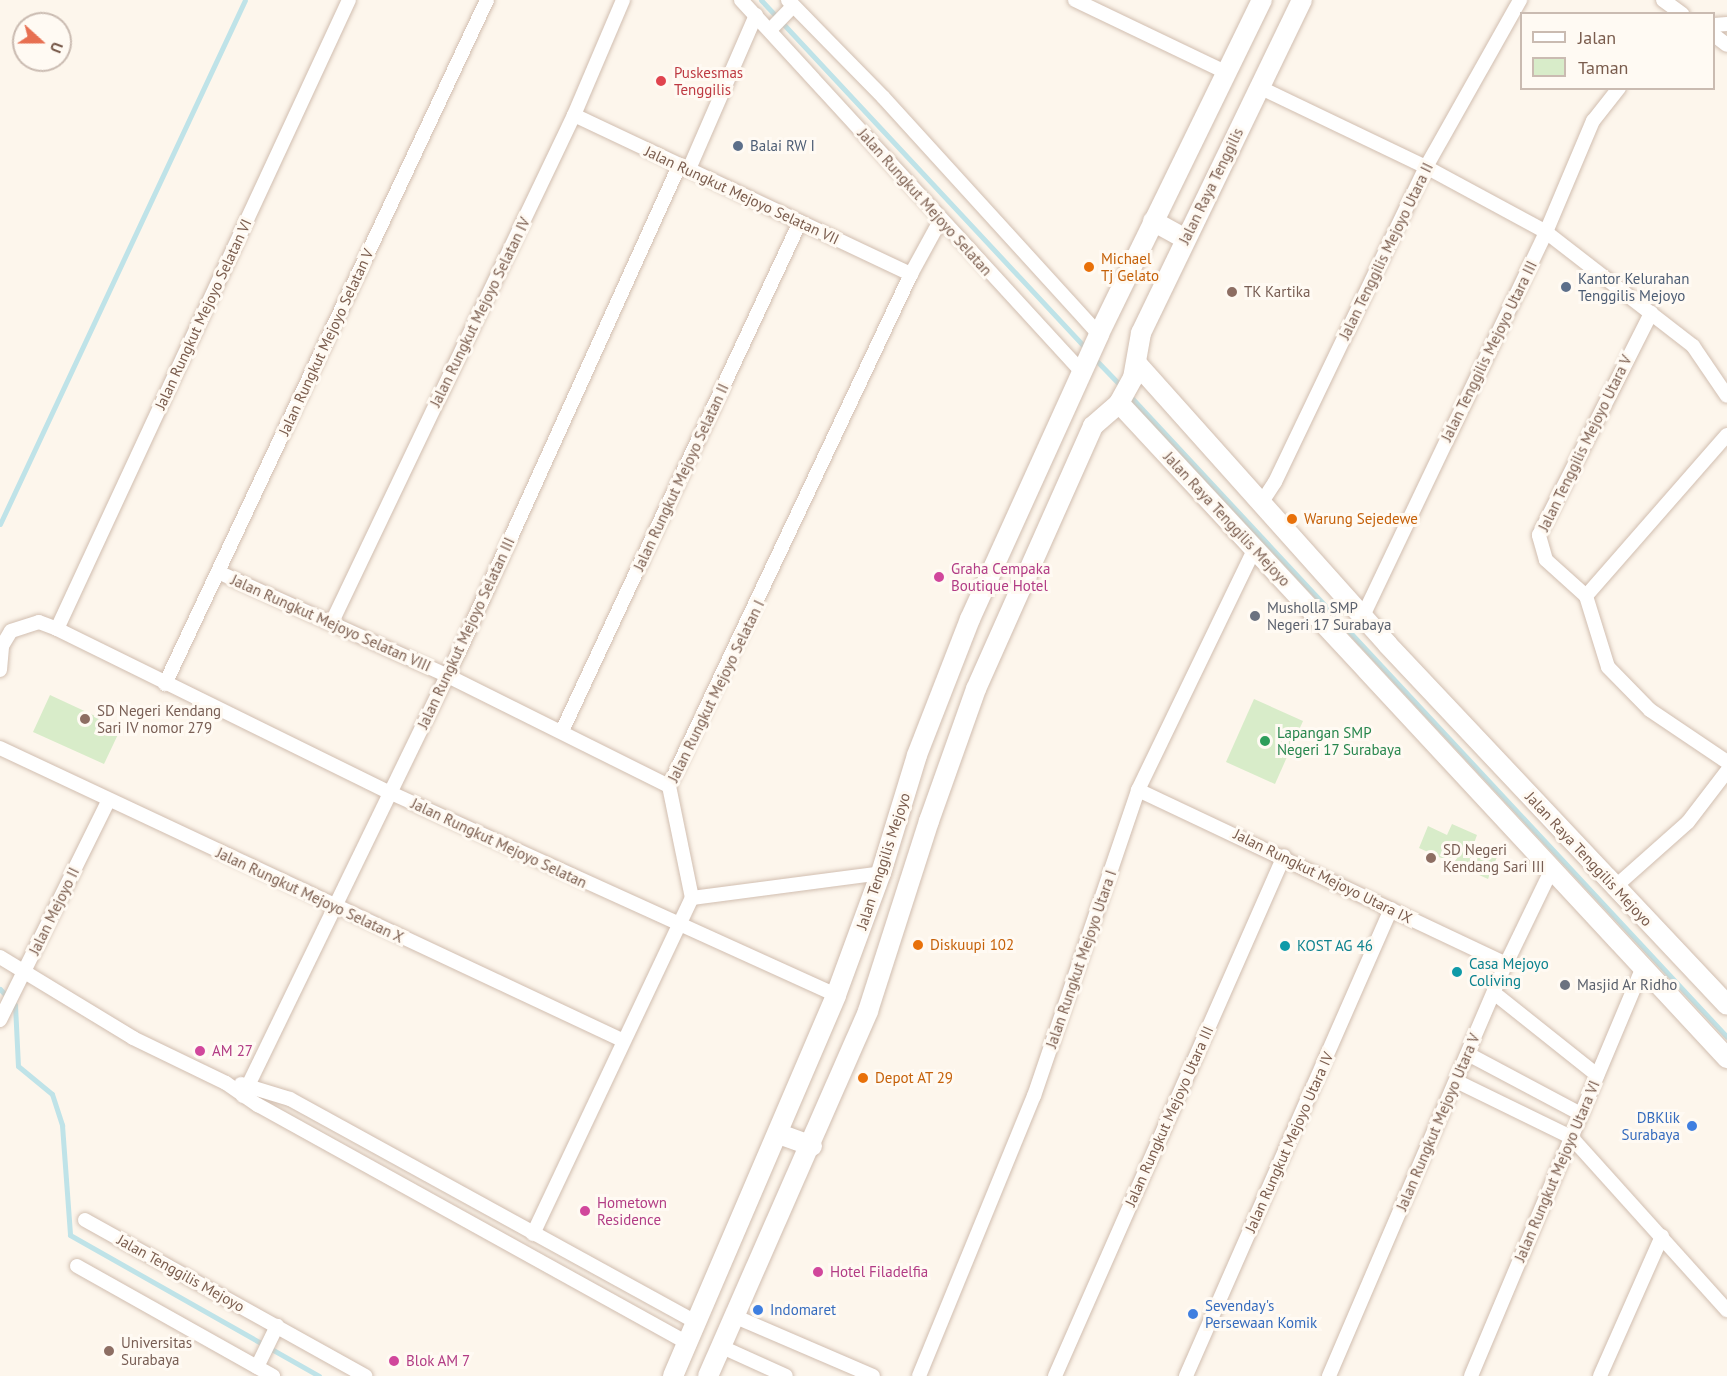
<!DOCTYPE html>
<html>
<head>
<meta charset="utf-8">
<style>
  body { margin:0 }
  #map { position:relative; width:1727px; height:1376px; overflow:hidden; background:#fdf6ec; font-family:"PT Sans",sans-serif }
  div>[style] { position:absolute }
  .green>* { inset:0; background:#d8ecc9 }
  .stream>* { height:5px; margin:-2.5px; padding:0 2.5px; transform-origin:2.5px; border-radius:2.5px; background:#bfe3e8 }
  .roads { filter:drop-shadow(0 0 2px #d1beb0) drop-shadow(0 0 2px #d1beb0) }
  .street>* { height:14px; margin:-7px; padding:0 7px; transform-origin:7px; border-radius:7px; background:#fff }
  .secondary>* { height:20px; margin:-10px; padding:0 10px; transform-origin:10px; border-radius:10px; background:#fff }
  .dots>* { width:16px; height:16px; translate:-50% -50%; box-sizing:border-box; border:3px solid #fffaf3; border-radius:50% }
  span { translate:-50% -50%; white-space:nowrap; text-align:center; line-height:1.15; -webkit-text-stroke:6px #fffaf3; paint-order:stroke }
  .health-label { font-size:15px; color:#be3a42 }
  .left { translate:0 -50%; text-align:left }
  .service-label { font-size:15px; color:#4e5e75 }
  .street-label { font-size:15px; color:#7a5c4d }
  .food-label { font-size:15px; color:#c56008 }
  .education-label { font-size:15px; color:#785e54 }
  .hotel-label { font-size:15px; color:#b23c85 }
  .worship-label { font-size:15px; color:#5b616d }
  .leisure-label { font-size:15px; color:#27864d }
  .culture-label { font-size:15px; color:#0d838f }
  .shop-label { font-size:15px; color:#366cbe }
  .right { translate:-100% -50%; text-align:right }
  .legend { position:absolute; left:1520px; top:12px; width:195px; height:78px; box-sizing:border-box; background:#fffaf3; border:2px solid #cabbb1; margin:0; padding:8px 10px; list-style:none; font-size:18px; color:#7a5c4d }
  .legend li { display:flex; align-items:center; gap:12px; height:30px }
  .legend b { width:30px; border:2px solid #cabbb1 }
  .north { position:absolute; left:12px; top:12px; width:60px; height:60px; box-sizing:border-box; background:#fffaf3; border:2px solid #cabbb1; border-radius:50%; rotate:111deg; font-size:16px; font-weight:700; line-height:24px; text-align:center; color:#7a5c4d }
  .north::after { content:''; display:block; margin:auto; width:21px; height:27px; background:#e76f51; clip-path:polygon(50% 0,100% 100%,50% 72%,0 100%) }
</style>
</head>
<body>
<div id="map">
  <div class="green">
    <div style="clip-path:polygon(50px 695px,121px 728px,104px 764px,33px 732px)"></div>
    <div style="clip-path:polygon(1254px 699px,1303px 721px,1275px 784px,1226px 762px)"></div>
    <div style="clip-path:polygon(1452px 824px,1477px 835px,1473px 846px,1497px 857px,1488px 879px,1419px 848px,1428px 826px,1447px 835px)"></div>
  </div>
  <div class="stream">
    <div style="left:761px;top:0;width:480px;rotate:47deg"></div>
    <div style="left:1094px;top:358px;width:42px;rotate:46deg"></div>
    <div style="left:1129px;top:395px;width:877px;rotate:47.03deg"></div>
    <div style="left:0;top:524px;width:578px;rotate:-64.94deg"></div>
    <div style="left:0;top:989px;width:22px;rotate:47deg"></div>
    <div style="left:15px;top:1005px;width:61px;rotate:87.2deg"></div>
    <div style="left:18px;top:1066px;width:44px;rotate:39.5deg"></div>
    <div style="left:52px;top:1094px;width:33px;rotate:72deg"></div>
    <div style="left:62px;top:1125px;width:110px;rotate:85.8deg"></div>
    <div style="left:70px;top:1235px;width:286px;rotate:29.5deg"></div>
  </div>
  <div class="roads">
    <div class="street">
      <div style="left:741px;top:0;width:505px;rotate:47.49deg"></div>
      <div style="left:788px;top:0;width:136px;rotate:45.6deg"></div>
      <div style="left:883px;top:97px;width:321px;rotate:47.7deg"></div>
      <div style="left:1075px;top:0;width:166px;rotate:25.6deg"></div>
      <div style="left:1663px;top:0;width:24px;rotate:36deg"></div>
      <div style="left:1714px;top:25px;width:13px;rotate:-4deg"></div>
      <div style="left:770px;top:30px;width:33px;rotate:-46deg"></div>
      <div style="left:1714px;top:35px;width:16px;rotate:38deg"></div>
      <div style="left:1259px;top:87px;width:185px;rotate:25.6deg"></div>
      <div style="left:1426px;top:167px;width:136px;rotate:28.4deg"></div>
      <div style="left:1546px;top:232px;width:186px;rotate:37.8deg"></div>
      <div style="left:1693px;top:346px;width:60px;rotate:55.8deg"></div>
      <div style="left:574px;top:115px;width:373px;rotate:25.3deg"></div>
      <div style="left:689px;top:169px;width:168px;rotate:-66.5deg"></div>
      <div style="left:1260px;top:505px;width:27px;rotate:-57deg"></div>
      <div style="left:1275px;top:482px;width:349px;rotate:-64.4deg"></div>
      <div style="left:1426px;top:167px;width:192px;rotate:-60.6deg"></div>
      <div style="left:218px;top:572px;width:252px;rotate:24.3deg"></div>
      <div style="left:448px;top:676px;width:247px;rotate:26.5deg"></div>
      <div style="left:1586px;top:596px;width:54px;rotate:-138deg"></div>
      <div style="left:1546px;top:560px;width:26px;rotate:-106deg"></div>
      <div style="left:1539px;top:535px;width:249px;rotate:-63.2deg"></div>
      <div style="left:1586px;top:596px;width:74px;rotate:72.8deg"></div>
      <div style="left:1608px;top:667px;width:60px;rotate:45.7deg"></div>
      <div style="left:1650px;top:710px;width:93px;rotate:34deg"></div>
      <div style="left:1586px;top:596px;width:214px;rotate:-48.8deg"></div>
      <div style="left:1363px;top:616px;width:425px;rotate:-64.5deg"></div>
      <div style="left:1546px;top:232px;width:121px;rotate:-67.1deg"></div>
      <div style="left:1593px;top:121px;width:42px;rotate:-51.8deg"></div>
      <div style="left:332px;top:622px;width:562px;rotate:-64.48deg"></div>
      <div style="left:574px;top:115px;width:125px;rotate:-66.9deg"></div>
      <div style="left:57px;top:629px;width:693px;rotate:-65.1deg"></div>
      <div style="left:0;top:670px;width:24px;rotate:-85deg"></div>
      <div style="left:2px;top:646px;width:17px;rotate:-59deg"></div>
      <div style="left:11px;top:631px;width:29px;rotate:-18deg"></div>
      <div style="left:39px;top:622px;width:19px;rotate:21deg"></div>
      <div style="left:57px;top:629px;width:372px;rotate:26.2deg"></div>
      <div style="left:391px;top:793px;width:489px;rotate:24.4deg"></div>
      <div style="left:165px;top:684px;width:756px;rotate:-64.79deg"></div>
      <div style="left:562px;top:731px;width:562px;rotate:-64.94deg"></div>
      <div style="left:0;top:748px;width:687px;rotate:25.15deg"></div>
      <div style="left:1138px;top:790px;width:407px;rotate:25.3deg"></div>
      <div style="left:1616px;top:886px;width:96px;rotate:-41.6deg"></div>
      <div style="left:1688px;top:822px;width:64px;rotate:-52.6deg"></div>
      <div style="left:692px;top:898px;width:191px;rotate:-7.5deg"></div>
      <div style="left:0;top:957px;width:156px;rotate:31.3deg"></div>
      <div style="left:133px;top:1038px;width:103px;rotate:25.8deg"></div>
      <div style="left:226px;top:1083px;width:39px;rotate:35deg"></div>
      <div style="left:258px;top:1105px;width:491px;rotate:29deg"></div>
      <div style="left:1494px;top:993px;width:132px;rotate:38.5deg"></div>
      <div style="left:0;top:1020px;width:244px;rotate:-63.7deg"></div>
      <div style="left:1468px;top:1054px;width:128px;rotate:28deg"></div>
      <div style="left:1456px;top:1081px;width:128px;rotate:26deg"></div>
      <div style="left:1571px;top:1137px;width:233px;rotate:48deg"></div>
      <div style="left:241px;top:1084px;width:51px;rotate:17deg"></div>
      <div style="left:290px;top:1099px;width:465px;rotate:28.8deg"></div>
      <div style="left:243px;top:1096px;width:494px;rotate:-64.1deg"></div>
      <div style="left:459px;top:652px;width:533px;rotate:-65.64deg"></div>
      <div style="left:85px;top:1220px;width:321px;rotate:29.1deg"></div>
      <div style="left:533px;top:1234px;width:372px;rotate:-64.7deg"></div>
      <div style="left:692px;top:898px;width:114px;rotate:-101.6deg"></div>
      <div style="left:669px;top:786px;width:566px;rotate:-64.7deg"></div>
      <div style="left:911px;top:274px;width:60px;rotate:-61.3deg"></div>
      <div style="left:77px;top:1266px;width:225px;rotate:29.3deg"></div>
      <div style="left:736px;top:1317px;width:149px;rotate:23.3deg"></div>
      <div style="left:722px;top:1347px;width:70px;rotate:24.4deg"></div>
      <div style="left:257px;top:1367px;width:46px;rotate:-64deg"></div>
      <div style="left:919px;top:1376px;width:303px;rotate:-67.7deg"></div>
      <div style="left:1034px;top:1096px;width:323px;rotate:-71.2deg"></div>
      <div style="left:1138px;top:790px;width:269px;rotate:-64.2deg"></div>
      <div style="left:1055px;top:1376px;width:568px;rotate:-66.23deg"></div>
      <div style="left:1186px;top:1376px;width:510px;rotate:-66.3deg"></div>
      <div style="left:1329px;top:1376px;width:448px;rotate:-66.8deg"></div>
      <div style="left:1506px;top:964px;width:106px;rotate:-64.2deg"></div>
      <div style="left:1471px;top:1376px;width:444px;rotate:-67.2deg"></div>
      <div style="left:1600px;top:1376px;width:153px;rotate:-66.1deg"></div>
    </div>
    <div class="secondary">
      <div style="left:1153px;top:221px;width:37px;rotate:29deg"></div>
      <div style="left:1138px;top:365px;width:375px;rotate:48.2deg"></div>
      <div style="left:1388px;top:645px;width:494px;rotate:46.7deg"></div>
      <div style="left:1119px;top:403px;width:894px;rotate:47.13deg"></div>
      <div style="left:779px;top:1134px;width:35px;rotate:20deg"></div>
      <div style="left:673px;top:1376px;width:414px;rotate:-66.8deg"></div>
      <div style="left:836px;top:995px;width:130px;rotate:-69.8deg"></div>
      <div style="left:881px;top:873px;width:123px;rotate:-73deg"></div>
      <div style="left:917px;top:755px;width:146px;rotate:-68.7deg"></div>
      <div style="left:970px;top:619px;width:313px;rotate:-65.6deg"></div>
      <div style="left:1099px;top:334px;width:372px;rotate:-64deg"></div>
      <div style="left:708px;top:1376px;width:399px;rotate:-66.3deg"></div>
      <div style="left:868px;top:1011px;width:200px;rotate:-72.2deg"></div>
      <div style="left:929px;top:821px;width:140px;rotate:-70.4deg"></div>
      <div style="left:976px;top:689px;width:288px;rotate:-66deg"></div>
      <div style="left:1093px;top:426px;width:35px;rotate:-41deg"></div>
      <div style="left:1119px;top:403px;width:29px;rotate:-61deg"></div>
      <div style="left:1133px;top:378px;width:46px;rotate:-79.9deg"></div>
      <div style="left:1141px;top:333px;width:370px;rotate:-64.2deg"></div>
    </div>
  </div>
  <div class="dots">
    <div style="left:661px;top:81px;background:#e0444e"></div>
    <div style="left:738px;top:146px;background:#5c6f8a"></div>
    <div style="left:1089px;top:267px;background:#e8710a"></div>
    <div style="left:1566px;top:287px;background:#5c6f8a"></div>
    <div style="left:1232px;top:292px;background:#8d6e63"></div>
    <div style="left:1292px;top:519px;background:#e8710a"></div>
    <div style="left:939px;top:577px;background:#d1479c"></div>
    <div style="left:1255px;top:616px;background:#6b7280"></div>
    <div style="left:85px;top:719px;background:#8d6e63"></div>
    <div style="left:1265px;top:741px;background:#2e9e5b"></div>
    <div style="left:1431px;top:858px;background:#8d6e63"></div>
    <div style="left:918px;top:945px;background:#e8710a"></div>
    <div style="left:1285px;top:946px;background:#0f9aa8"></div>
    <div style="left:1457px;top:972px;background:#0f9aa8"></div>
    <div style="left:1565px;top:985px;background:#6b7280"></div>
    <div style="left:200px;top:1051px;background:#d1479c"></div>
    <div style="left:863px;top:1078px;background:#e8710a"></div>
    <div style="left:1692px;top:1126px;background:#3f7fe0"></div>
    <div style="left:585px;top:1211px;background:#d1479c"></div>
    <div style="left:818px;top:1272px;background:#d1479c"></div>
    <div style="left:758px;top:1310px;background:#3f7fe0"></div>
    <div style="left:1193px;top:1314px;background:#3f7fe0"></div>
    <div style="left:109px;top:1351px;background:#8d6e63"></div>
    <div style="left:394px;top:1361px;background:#d1479c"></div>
  </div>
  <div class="health-label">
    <span class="left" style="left:674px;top:81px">Puskesmas<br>Tenggilis</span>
  </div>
  <div class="service-label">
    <span class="left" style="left:750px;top:146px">Balai RW I</span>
    <span class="left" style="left:1578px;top:287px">Kantor Kelurahan<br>Tenggilis Mejoyo</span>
  </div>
  <div class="street-label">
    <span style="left:1211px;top:186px;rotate:-64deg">Jalan Raya Tenggilis</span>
    <span style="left:742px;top:195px;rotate:25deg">Jalan Rungkut Mejoyo Selatan VII</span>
    <span style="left:925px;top:202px;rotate:48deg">Jalan Rungkut Mejoyo Selatan</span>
    <span style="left:1386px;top:251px;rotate:-64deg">Jalan Tenggilis Mejoyo Utara II</span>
    <span style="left:480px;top:312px;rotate:-64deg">Jalan Rungkut Mejoyo Selatan IV</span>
    <span style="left:203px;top:314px;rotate:-65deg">Jalan Rungkut Mejoyo Selatan VI</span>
    <span style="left:326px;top:342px;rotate:-65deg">Jalan Rungkut Mejoyo Selatan V</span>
    <span style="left:1489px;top:351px;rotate:-64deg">Jalan Tenggilis Mejoyo Utara III</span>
    <span style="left:1585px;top:443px;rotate:-64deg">Jalan Tenggilis Mejoyo Utara V</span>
    <span style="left:681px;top:477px;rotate:-65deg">Jalan Rungkut Mejoyo Selatan II</span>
    <span style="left:1227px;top:519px;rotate:47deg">Jalan Raya Tenggilis Mejoyo</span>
    <span style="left:331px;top:623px;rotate:24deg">Jalan Rungkut Mejoyo Selatan VIII</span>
    <span style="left:466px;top:633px;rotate:-65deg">Jalan Rungkut Mejoyo Selatan III</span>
    <span style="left:716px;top:691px;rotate:-64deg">Jalan Rungkut Mejoyo Selatan I</span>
    <span style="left:499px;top:843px;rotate:25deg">Jalan Rungkut Mejoyo Selatan</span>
    <span style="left:1589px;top:859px;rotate:47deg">Jalan Raya Tenggilis Mejoyo</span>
    <span style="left:883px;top:861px;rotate:-72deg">Jalan Tenggilis Mejoyo</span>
    <span style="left:1323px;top:876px;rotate:26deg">Jalan Rungkut Mejoyo Utara IX</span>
    <span style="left:310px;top:895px;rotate:25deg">Jalan Rungkut Mejoyo Selatan X</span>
    <span style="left:54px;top:911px;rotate:-64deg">Jalan Mejoyo II</span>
    <span style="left:1081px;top:959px;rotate:-71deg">Jalan Rungkut Mejoyo Utara I</span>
    <span style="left:1169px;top:1116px;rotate:-66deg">Jalan Rungkut Mejoyo Utara III</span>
    <span style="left:1438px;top:1122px;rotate:-67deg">Jalan Rungkut Mejoyo Utara V</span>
    <span style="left:1289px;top:1142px;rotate:-66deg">Jalan Rungkut Mejoyo Utara IV</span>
    <span style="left:1557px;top:1171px;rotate:-67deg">Jalan Rungkut Mejoyo Utara VI</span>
    <span style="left:181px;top:1273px;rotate:29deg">Jalan Tenggilis Mejoyo</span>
  </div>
  <div class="food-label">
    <span class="left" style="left:1101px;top:267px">Michael<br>Tj Gelato</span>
    <span class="left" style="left:1304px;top:519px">Warung Sejedewe</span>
    <span class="left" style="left:930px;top:945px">Diskuupi 102</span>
    <span class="left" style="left:875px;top:1078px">Depot AT 29</span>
  </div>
  <div class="education-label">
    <span class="left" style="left:1244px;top:292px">TK Kartika</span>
    <span class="left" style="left:97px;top:719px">SD Negeri Kendang<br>Sari IV nomor 279</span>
    <span class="left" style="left:1443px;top:858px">SD Negeri<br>Kendang Sari III</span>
    <span class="left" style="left:121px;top:1351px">Universitas<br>Surabaya</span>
  </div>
  <div class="hotel-label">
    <span class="left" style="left:951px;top:577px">Graha Cempaka<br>Boutique Hotel</span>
    <span class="left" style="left:212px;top:1051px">AM 27</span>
    <span class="left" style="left:597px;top:1211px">Hometown<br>Residence</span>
    <span class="left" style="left:830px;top:1272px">Hotel Filadelfia</span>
    <span class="left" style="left:406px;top:1361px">Blok AM 7</span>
  </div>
  <div class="worship-label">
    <span class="left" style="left:1267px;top:616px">Musholla SMP<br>Negeri 17 Surabaya</span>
    <span class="left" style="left:1577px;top:985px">Masjid Ar Ridho</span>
  </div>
  <div class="leisure-label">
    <span class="left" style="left:1277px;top:741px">Lapangan SMP<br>Negeri 17 Surabaya</span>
  </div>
  <div class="culture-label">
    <span class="left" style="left:1297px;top:946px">KOST AG 46</span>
    <span class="left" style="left:1469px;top:972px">Casa Mejoyo<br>Coliving</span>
  </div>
  <div class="shop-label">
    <span class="right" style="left:1680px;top:1126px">DBKlik<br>Surabaya</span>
    <span class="left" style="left:1205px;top:1314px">Sevenday's<br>Persewaan Komik</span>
    <span class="left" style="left:770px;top:1310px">Indomaret</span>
  </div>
  <ul class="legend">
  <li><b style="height:8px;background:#fff"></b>Jalan</li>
  <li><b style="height:16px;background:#d8ecc9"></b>Taman</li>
  </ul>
  <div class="north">U</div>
</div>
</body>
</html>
